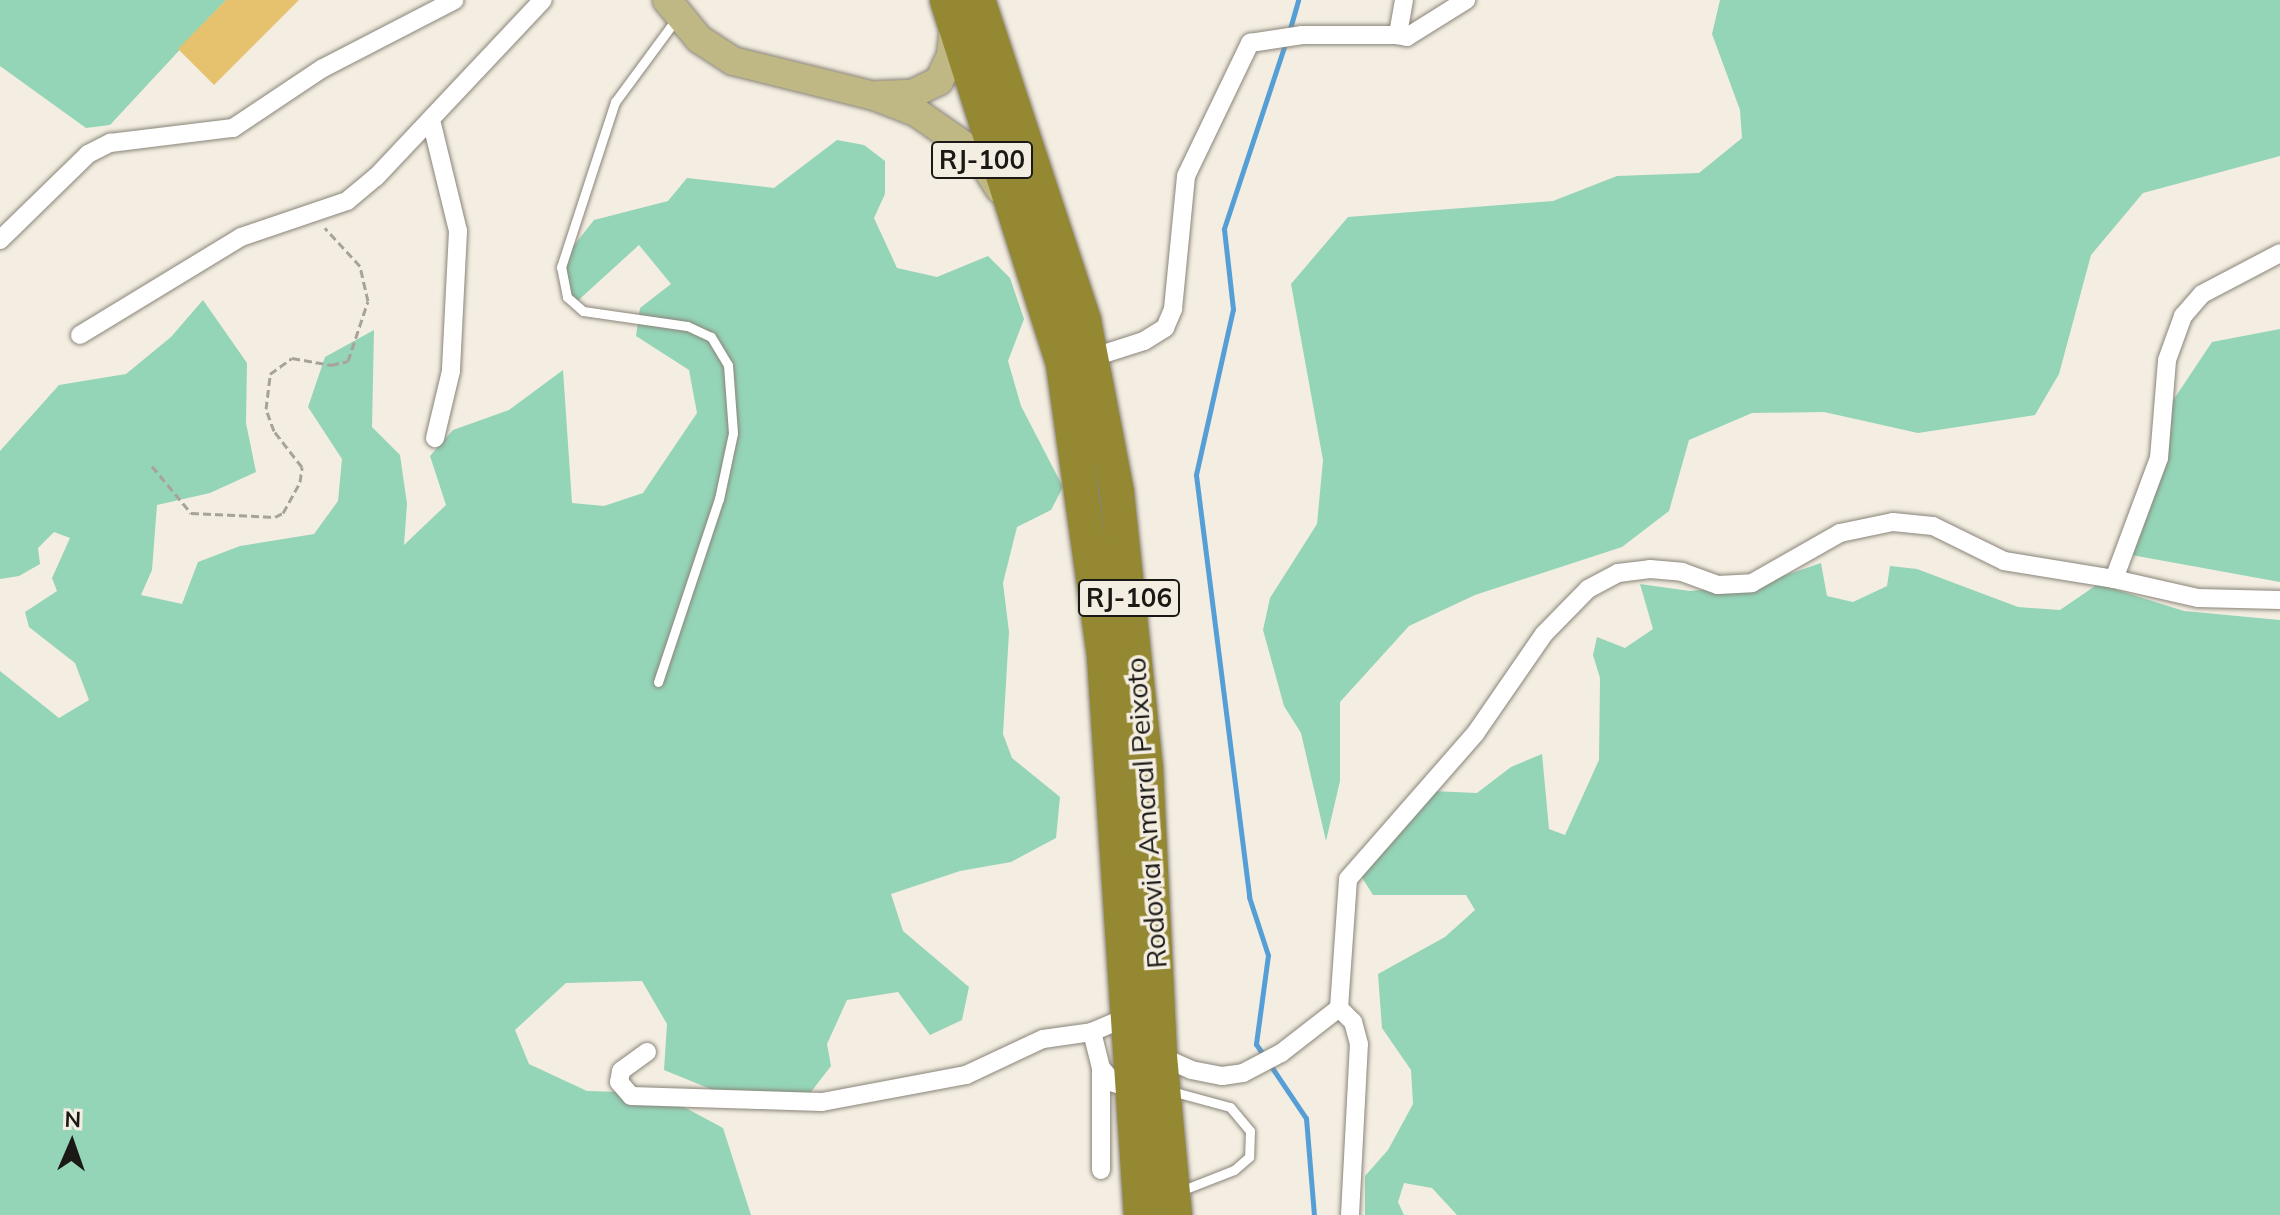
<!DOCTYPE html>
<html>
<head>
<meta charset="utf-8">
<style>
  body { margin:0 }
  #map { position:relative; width:2280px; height:1215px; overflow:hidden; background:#f4eee2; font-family:Mulish,sans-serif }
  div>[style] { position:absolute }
  .green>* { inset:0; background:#94d4b7 }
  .stream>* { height:5px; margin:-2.5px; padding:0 2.5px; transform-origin:2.5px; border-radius:2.5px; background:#569fd6 }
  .building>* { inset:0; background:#e6c26f }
  .path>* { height:3px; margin-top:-1.5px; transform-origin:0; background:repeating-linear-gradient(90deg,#a8a39a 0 8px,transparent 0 12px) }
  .roads { filter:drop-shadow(0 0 2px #898479) drop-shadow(0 0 2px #898479) }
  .lane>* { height:9px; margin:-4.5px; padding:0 4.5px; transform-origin:4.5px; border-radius:4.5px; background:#fff }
  .street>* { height:18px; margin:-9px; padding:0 9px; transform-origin:9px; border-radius:9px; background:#fff }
  .primary>* { height:28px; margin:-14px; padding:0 14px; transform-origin:14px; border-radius:14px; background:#bfb885 }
  .highway>* { height:34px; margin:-17px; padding:0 17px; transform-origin:17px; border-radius:17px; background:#948833 }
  span { translate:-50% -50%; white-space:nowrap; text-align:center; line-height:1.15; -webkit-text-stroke:7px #f4eee2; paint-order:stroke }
  .shield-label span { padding:2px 6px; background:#f4eee2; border:2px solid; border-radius:6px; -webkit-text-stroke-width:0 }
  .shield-label { font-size:26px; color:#1b1915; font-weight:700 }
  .street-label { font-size:28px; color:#1b1915 }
  .north { position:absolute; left:32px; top:1103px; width:80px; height:80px; -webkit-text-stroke:6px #f4eee2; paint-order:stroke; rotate:2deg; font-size:22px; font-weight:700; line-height:32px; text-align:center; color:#1b1915 }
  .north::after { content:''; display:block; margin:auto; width:28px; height:36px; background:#1b1915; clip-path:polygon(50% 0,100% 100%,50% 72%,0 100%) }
</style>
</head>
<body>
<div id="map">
  <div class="green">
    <div style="clip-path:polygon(0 0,226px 0,110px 125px,86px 128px,0 66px)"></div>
    <div style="clip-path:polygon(1720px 0,2280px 0,2280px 156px,2143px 193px,2091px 255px,2059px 374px,2035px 415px,1918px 433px,1824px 412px,1752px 413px,1689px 440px,1669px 511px,1622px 547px,1475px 595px,1409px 626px,1340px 702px,1340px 781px,1326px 841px,1301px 733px,1284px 706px,1263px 630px,1270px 598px,1317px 524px,1323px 460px,1291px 284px,1348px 217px,1553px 201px,1617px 176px,1699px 173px,1742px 138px,1740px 110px,1712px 34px)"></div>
    <div style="clip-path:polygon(837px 140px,864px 145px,885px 161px,885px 194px,874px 218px,897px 268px,937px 277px,988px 256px,1010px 278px,1024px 319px,1008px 361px,1021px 406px,1063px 487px,1051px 510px,1017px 527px,1003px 583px,1009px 632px,1003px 734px,1012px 758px,1060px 797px,1056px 838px,1011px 862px,960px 871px,891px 894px,903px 931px,969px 987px,962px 1020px,930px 1035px,898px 992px,847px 1000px,827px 1044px,831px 1066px,797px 1110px,762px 1110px,664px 1070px,667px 1024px,642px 981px,566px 983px,515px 1030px,529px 1064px,587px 1091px,658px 1093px,723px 1128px,751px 1215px,0 1215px,0 671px,59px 718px,89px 700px,75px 663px,29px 627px,25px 612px,57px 591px,52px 578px,70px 538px,54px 532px,38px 548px,40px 564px,19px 576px,0 579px,0 451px,59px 385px,126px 374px,171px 337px,203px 300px,247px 363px,246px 423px,256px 472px,210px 493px,157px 505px,152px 570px,141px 595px,182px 604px,198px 562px,240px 546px,314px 534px,338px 501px,342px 459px,308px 407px,325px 357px,374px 330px,372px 427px,400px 455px,407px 504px,404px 545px,446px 505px,430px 456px,453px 430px,509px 410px,563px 370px,572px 503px,604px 506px,643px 493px,697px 413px,689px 370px,636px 336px,640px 308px,671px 284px,639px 245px,572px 306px,564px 258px,594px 220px,668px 201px,687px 178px,774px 188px)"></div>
    <div style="clip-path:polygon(2280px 329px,2280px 582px,2126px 554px,2172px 402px,2212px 342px)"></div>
    <div style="clip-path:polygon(1821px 563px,1827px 596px,1853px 602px,1887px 586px,1890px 566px,1917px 569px,2018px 607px,2060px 610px,2098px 584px,2184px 611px,2280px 620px,2280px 1215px,1457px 1215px,1432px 1188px,1404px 1183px,1398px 1202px,1404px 1215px,1365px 1215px,1365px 1176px,1388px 1150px,1413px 1104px,1411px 1070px,1382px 1028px,1378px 974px,1445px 937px,1475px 910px,1466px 895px,1373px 895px,1356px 868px,1432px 791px,1477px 793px,1511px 767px,1542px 754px,1549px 829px,1565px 835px,1599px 760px,1600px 678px,1593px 655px,1597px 637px,1625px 648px,1653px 629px,1640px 584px,1690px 591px,1760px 584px)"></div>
  </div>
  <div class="stream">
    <div style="left:1289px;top:32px;width:33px;rotate:-74deg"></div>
    <div style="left:1286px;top:41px;width:198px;rotate:108.3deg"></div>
    <div style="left:1224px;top:229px;width:81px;rotate:83.6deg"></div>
    <div style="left:1233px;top:309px;width:170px;rotate:102.6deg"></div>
    <div style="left:1196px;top:475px;width:425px;rotate:82.8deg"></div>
    <div style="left:1249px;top:897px;width:61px;rotate:71.9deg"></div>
    <div style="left:1268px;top:955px;width:90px;rotate:97.7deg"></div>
    <div style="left:1256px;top:1044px;width:89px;rotate:56deg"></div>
    <div style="left:1306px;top:1118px;width:97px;rotate:85.3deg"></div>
  </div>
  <div class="building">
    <div style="clip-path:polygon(226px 0,299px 0,214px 85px,178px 49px)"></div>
  </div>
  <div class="path">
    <div style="left:152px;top:466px;width:61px;rotate:50.3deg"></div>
    <div style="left:191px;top:513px;width:84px;rotate:2.7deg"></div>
    <div style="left:275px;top:517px;width:9px;rotate:-27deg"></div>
    <div style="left:283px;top:513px;width:35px;rotate:-61deg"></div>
    <div style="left:300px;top:482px;width:15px;rotate:-82deg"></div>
    <div style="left:302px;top:467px;width:46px;rotate:-127.9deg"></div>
    <div style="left:274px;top:431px;width:23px;rotate:-110deg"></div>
    <div style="left:266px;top:409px;width:35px;rotate:-83deg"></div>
    <div style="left:270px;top:374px;width:27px;rotate:-36deg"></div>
    <div style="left:292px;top:358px;width:40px;rotate:10deg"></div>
    <div style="left:331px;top:365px;width:17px;rotate:-13deg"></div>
    <div style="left:348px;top:361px;width:63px;rotate:-71.6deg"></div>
    <div style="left:368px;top:301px;width:36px;rotate:-103deg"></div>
    <div style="left:360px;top:266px;width:52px;rotate:-132.6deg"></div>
  </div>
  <div class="roads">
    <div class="lane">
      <div style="left:658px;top:682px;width:193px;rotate:-71.6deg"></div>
      <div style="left:719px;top:499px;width:67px;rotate:-78deg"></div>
      <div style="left:733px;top:433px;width:68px;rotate:-94.2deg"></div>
      <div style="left:728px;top:365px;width:33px;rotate:-121deg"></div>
      <div style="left:711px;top:337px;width:26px;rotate:-155deg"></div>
      <div style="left:687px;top:326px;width:105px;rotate:-171.8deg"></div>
      <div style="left:583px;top:311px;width:21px;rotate:-139deg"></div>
      <div style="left:567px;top:297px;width:31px;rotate:-101deg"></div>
      <div style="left:561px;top:267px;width:174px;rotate:-71.9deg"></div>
      <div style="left:615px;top:102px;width:104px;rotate:-53.6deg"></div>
      <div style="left:1171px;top:1091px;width:61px;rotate:15.2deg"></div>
      <div style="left:1230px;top:1107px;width:31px;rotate:50deg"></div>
      <div style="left:1250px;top:1131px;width:26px;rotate:92deg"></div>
      <div style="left:1249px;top:1157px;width:20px;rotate:139deg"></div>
      <div style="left:1234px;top:1170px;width:58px;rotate:158.7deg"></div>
    </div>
    <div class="street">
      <div style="left:1404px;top:0;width:36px;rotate:100deg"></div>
      <div style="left:1398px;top:35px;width:9px;rotate:13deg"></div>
      <div style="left:1407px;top:37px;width:70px;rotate:-32.1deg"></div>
      <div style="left:431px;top:120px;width:114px;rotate:76.3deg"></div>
      <div style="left:458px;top:231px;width:140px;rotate:92.9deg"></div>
      <div style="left:451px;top:371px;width:69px;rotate:103.4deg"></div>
      <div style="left:0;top:240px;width:123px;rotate:-44.3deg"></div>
      <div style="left:88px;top:154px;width:25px;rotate:-27deg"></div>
      <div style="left:110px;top:143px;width:124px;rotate:-7deg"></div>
      <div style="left:233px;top:128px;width:108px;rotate:-33.7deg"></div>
      <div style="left:323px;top:68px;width:148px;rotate:-27.3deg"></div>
      <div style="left:80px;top:335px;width:188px;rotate:-31.3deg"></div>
      <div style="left:241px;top:237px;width:112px;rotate:-18.8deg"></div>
      <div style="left:347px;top:201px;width:38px;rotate:-40deg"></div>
      <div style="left:376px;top:177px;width:243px;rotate:-46.7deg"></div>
      <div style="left:1094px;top:357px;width:52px;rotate:-17.7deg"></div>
      <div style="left:1144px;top:341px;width:25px;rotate:-32deg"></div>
      <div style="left:1165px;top:328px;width:21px;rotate:-67deg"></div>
      <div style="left:1173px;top:309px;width:134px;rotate:-84.4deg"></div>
      <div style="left:1186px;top:176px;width:148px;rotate:-64.3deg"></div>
      <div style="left:1250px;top:43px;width:53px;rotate:-8.7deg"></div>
      <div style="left:1302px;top:35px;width:96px"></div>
      <div style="left:2114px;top:579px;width:86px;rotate:12.7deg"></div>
      <div style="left:2198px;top:598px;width:82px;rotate:1.4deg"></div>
      <div style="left:1127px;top:1017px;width:38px;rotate:157deg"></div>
      <div style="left:1092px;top:1032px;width:37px;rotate:76deg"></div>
      <div style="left:1101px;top:1068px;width:20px;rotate:49deg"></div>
      <div style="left:1114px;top:1083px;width:19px;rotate:18deg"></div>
      <div style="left:647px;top:1052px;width:32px;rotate:144deg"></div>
      <div style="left:621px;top:1071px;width:11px;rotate:100deg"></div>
      <div style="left:619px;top:1082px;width:18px;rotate:49deg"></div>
      <div style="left:631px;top:1096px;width:191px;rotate:1.8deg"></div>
      <div style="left:822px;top:1102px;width:147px;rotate:-10.6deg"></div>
      <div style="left:966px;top:1075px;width:85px;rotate:-25.1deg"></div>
      <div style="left:1043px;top:1039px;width:49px;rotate:-8.1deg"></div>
      <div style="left:1160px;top:1056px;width:34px;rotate:24deg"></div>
      <div style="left:1191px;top:1070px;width:32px;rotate:11deg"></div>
      <div style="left:1222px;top:1076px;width:21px;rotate:-8deg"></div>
      <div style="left:1243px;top:1073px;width:43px;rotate:-27.8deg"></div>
      <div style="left:1281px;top:1053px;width:73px;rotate:-37.8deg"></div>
      <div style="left:1101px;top:1170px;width:102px;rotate:-90deg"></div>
      <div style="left:1350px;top:1215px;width:171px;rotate:-87deg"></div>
      <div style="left:1359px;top:1044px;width:23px;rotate:-105deg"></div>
      <div style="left:1353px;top:1022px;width:20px;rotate:-135deg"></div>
      <div style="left:1339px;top:1008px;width:129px;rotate:-86deg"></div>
      <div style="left:1348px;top:879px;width:193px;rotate:-48.8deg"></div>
      <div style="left:1475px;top:734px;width:121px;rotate:-55.4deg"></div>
      <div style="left:1544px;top:634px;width:63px;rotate:-45.6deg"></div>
      <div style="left:1588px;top:589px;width:34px;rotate:-28deg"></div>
      <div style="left:1618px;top:573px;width:32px;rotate:-7deg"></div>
      <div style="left:1650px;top:569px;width:32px;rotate:5deg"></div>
      <div style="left:1682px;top:572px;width:38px;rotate:20deg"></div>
      <div style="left:1718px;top:585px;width:34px;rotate:-3deg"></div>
      <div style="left:1752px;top:583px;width:101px;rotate:-29.6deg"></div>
      <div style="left:1840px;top:533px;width:54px;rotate:-11.7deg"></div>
      <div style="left:1893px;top:522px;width:40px;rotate:5.7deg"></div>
      <div style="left:1933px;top:526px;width:79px;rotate:26.2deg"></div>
      <div style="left:2004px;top:561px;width:111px;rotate:9.3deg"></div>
      <div style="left:2114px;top:579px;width:129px;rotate:-69.6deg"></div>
      <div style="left:2159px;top:458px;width:98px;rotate:-85.3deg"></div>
      <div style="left:2167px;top:360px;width:47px;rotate:-70deg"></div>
      <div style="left:2183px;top:316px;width:29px;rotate:-49deg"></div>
      <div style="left:2202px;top:294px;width:88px;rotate:-27.7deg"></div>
    </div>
    <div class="primary">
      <div style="left:667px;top:0;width:50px;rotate:50.6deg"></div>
      <div style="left:699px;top:39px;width:40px;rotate:32.9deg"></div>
      <div style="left:733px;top:61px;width:145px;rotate:13.9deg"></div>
      <div style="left:874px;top:96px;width:45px;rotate:20.9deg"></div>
      <div style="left:916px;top:112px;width:77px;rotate:34.9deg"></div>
      <div style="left:979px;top:156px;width:39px;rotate:58deg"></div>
      <div style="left:879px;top:95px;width:33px;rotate:-2deg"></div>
      <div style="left:912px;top:94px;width:30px;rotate:-26deg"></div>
      <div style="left:939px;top:81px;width:29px;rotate:-65deg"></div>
      <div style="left:951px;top:55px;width:31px;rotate:-84deg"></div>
    </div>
    <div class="highway">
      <div style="left:947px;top:0;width:382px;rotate:72.3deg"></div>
      <div style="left:1063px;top:364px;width:296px;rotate:82deg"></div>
      <div style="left:1104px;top:657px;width:559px;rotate:86.21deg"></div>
      <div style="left:978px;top:0;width:338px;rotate:71.7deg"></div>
      <div style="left:1084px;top:321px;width:175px;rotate:79.1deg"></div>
      <div style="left:1117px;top:493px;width:278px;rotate:84deg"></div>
      <div style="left:1146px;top:769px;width:287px;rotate:87.2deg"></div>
      <div style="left:1160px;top:1056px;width:160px;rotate:84.6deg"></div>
    </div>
  </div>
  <div class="shield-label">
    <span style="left:982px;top:160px">RJ-100</span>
    <span style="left:1129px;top:598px">RJ-106</span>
  </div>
  <div class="street-label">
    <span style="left:1146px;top:813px;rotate:-94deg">Rodovia Amaral Peixoto</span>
  </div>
  <div class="north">N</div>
</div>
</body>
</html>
